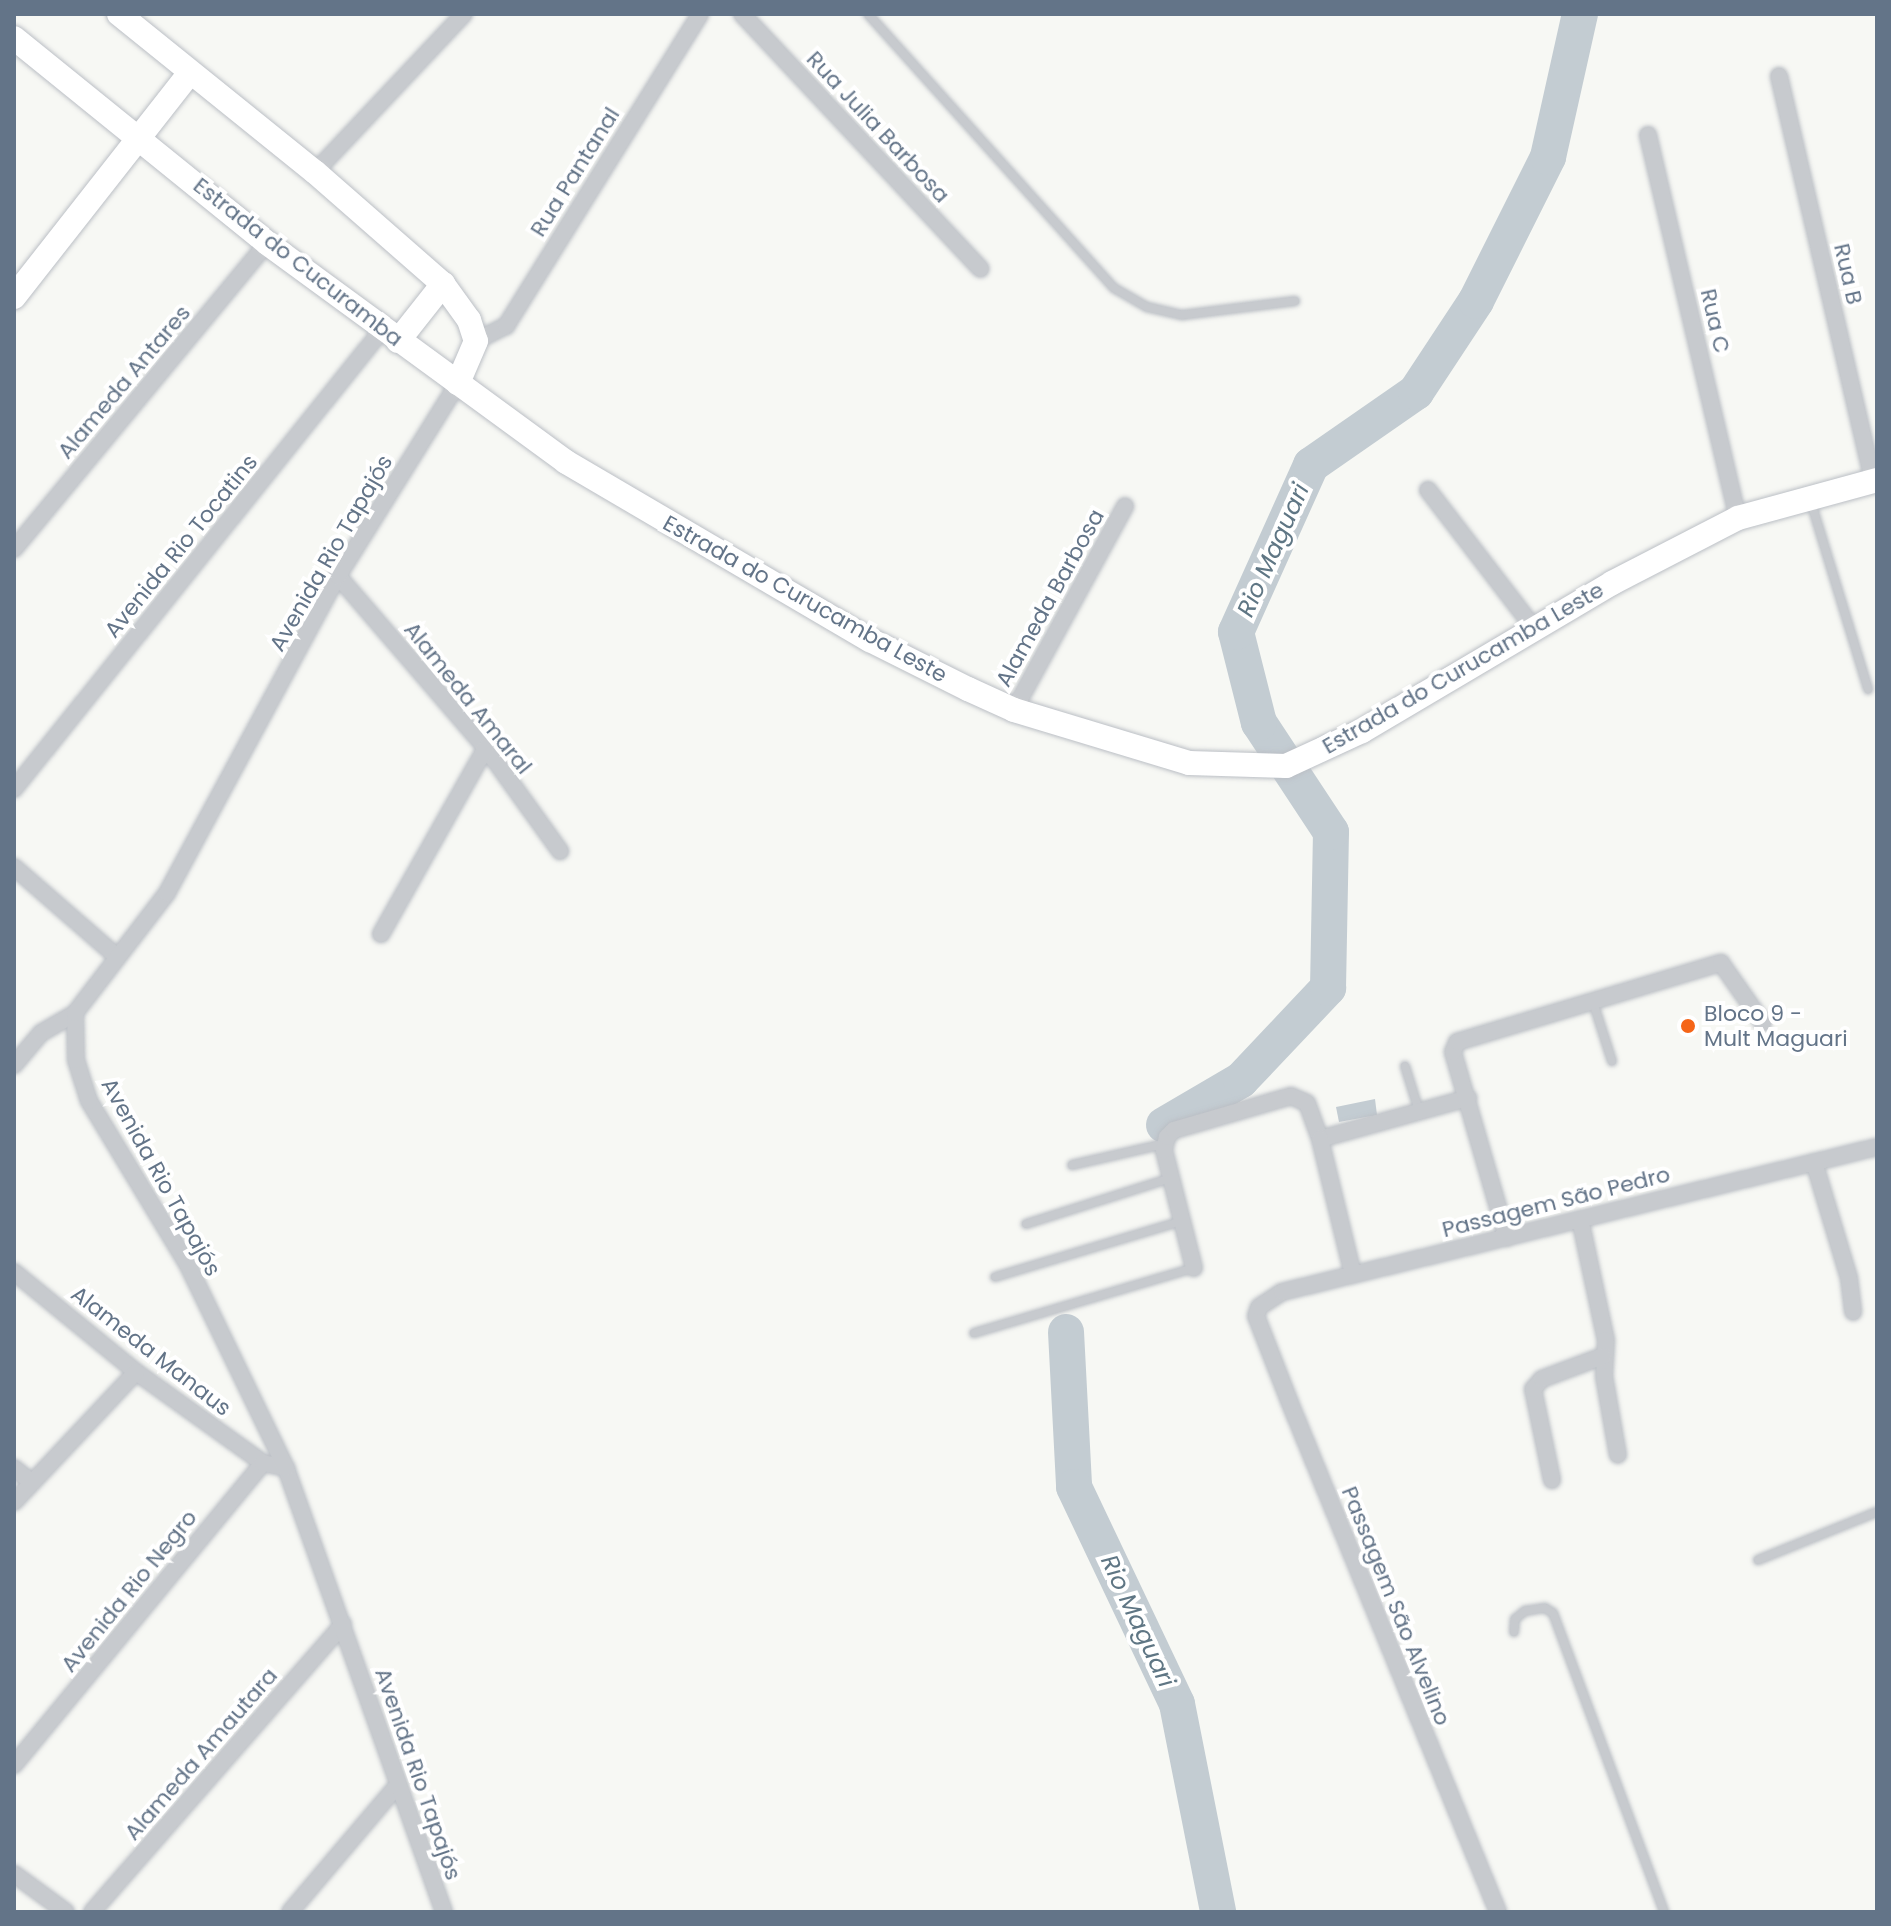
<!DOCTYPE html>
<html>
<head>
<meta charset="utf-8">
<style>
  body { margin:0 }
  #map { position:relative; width:1891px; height:1926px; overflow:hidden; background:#f7f8f4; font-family:Poppins,sans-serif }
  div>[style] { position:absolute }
  .water>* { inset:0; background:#c3ccd2 }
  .river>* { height:36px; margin:-18px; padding:0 18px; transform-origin:18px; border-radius:18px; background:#c3ccd2 }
  .roads { filter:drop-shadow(0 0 2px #bbbfc5) drop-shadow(0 0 2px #bbbfc5) }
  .service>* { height:8px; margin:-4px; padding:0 4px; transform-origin:4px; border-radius:4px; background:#c7cace }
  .minor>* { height:16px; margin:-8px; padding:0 8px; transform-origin:8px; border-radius:8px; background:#c7cace }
  .secondary>* { height:24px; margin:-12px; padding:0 12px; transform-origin:12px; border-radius:12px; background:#fff }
  .dots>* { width:22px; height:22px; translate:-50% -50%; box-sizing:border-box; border:4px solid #fff; border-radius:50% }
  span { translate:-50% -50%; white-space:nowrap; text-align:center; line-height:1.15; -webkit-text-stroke:8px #fff; paint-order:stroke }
  .street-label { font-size:22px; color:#637488 }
  .poi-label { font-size:22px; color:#637488 }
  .left { translate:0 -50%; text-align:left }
  .water-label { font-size:24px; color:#5f7684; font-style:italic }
  .frame { position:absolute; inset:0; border:16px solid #637488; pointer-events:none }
</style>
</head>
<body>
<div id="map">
  <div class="water">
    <div style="clip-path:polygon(1375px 1099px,1377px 1115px,1339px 1122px,1336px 1107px)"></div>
  </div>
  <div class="river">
    <div style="left:1164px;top:1125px;width:89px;rotate:-30.3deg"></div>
    <div style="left:1241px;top:1080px;width:127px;rotate:-46.6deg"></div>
    <div style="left:1328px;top:988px;width:156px;rotate:-88.9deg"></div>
    <div style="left:1331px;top:832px;width:131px;rotate:-123.4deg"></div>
    <div style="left:1259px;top:723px;width:94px;rotate:-104.2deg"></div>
    <div style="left:1236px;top:632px;width:183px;rotate:-65.8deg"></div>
    <div style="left:1311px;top:465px;width:128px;rotate:-34.8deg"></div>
    <div style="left:1416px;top:392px;width:109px;rotate:-56.6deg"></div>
    <div style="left:1476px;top:301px;width:161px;rotate:-63.4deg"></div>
    <div style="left:1548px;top:157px;width:147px;rotate:-77.4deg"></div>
    <div style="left:1066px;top:1332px;width:155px;rotate:87deg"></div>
    <div style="left:1074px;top:1487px;width:240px;rotate:64.6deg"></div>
    <div style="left:1177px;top:1704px;width:212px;rotate:78.8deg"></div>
  </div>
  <div class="roads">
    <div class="service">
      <div style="left:868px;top:14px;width:368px;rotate:48.1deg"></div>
      <div style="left:1114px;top:288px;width:38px;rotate:30deg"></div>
      <div style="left:1147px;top:307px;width:36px;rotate:13deg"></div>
      <div style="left:1182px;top:315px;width:114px;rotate:-7.1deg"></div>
      <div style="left:1810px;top:499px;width:199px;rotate:73deg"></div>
      <div style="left:1594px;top:1005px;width:59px;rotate:72.2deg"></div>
      <div style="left:1405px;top:1066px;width:47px;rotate:72.7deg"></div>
      <div style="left:1072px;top:1165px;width:94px;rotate:-12.9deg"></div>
      <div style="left:1026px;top:1224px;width:152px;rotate:-17.6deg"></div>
      <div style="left:995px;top:1277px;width:195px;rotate:-16.7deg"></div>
      <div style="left:974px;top:1333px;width:229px;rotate:-16.5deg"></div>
      <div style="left:1758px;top:1560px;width:128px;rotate:-22deg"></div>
      <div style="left:1514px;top:1632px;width:13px;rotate:-86deg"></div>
      <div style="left:1515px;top:1619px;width:13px;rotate:-39deg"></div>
      <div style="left:1525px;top:1611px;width:20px;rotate:-9deg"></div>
      <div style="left:1545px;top:1608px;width:9px;rotate:32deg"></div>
      <div style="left:1553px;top:1613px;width:319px;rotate:69.6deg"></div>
    </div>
    <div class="minor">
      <div style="left:742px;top:14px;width:349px;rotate:46.9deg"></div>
      <div style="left:1779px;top:76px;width:416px;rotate:76.9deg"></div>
      <div style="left:1648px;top:135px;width:393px;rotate:76.8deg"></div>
      <div style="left:315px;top:172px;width:217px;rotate:-46.7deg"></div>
      <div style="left:476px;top:341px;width:34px;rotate:-27deg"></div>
      <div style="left:506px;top:326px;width:367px;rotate:-58.1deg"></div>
      <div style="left:1428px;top:490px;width:174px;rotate:52.5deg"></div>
      <div style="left:14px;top:549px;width:397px;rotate:-50.4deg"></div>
      <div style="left:338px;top:576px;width:227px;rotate:49.3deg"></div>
      <div style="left:486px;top:748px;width:127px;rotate:54.3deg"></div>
      <div style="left:1014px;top:710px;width:232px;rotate:-61.4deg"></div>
      <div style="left:14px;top:789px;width:588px;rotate:-51.28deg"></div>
      <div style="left:14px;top:867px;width:137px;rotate:41.1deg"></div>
      <div style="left:381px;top:934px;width:214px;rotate:-60.6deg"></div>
      <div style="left:14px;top:1065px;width:42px;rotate:-49.8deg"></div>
      <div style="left:41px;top:1033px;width:39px;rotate:-30deg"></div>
      <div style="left:1320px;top:1139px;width:154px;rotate:-15.5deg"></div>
      <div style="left:1814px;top:1162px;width:121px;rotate:73.2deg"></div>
      <div style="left:1849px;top:1278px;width:34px;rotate:83deg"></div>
      <div style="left:1580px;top:1219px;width:124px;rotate:77.9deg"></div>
      <div style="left:1606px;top:1340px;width:36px;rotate:93deg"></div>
      <div style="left:1604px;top:1376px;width:80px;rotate:80deg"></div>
      <div style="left:1507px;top:1238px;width:194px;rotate:-106.2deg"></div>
      <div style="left:1453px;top:1052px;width:11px;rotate:-68deg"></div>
      <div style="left:1457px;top:1042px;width:276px;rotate:-16.7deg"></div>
      <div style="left:1721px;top:963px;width:73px;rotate:55deg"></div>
      <div style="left:1194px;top:1268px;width:122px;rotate:-104.3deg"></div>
      <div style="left:1164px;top:1150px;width:13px;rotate:-77deg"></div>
      <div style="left:1167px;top:1137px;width:10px;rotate:-45deg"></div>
      <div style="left:1174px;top:1130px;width:122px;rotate:-16.2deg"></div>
      <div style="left:1291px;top:1096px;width:17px;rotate:24deg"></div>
      <div style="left:1307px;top:1103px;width:38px;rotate:70deg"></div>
      <div style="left:1320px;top:1139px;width:139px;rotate:76.3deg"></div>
      <div style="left:14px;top:1272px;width:158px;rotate:39.3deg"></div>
      <div style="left:136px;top:1372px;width:156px;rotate:35.6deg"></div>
      <div style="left:14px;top:1468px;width:22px;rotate:39deg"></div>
      <div style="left:1552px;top:1480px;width:93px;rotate:-101.8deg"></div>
      <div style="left:1533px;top:1389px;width:13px;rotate:-48deg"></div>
      <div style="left:1542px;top:1379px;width:65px;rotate:-20.7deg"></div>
      <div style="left:14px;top:1502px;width:178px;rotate:-46.8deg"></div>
      <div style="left:14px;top:1765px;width:391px;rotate:-50.5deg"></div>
      <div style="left:263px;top:1463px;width:24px;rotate:12deg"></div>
      <div style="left:14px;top:1874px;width:64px;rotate:36.2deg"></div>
      <div style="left:92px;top:1912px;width:382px;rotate:-48.9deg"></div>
      <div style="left:290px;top:1912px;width:164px;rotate:-49.7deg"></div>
      <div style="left:444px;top:1912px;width:471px;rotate:-109.6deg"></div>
      <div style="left:286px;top:1468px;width:225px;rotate:-115.8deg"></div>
      <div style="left:188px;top:1265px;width:192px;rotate:-121.1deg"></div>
      <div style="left:89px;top:1101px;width:43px;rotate:-107.6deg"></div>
      <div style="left:76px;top:1060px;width:47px;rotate:-91.2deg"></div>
      <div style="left:75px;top:1013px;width:151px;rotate:-52.5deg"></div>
      <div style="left:167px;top:893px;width:360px;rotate:-61.7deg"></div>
      <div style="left:338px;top:576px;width:227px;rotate:-58.1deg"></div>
      <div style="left:1498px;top:1912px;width:550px;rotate:-112.23deg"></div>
      <div style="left:1290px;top:1403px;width:93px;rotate:-111.3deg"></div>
      <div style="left:1256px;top:1316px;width:9px;rotate:-72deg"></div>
      <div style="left:1259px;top:1307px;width:27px;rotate:-33deg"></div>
      <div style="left:1282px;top:1292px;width:612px;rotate:-13.7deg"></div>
    </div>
    <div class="secondary">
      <div style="left:119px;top:14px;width:252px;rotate:38.9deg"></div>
      <div style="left:315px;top:172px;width:170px;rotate:41.2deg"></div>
      <div style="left:443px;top:284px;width:44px;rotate:54.2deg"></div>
      <div style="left:469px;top:320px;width:22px;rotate:72deg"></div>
      <div style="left:476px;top:341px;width:46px;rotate:113.2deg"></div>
      <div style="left:14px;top:38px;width:326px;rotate:39deg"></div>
      <div style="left:267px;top:243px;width:371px;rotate:36.2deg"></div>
      <div style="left:566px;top:462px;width:352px;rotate:30.4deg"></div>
      <div style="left:870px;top:640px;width:110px;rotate:26.6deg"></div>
      <div style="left:968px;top:689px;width:51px;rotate:24.5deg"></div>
      <div style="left:1014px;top:710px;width:183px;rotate:16.8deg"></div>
      <div style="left:1189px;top:763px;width:97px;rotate:1.8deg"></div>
      <div style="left:1286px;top:766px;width:84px;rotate:-24.7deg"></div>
      <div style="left:1362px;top:731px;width:291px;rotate:-30.6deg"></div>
      <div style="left:1612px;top:583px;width:142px;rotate:-27.3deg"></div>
      <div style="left:1738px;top:518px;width:144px;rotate:-15.3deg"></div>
      <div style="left:14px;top:297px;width:283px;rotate:-51.9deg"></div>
      <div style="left:398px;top:341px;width:73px;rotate:-51.7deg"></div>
    </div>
  </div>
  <div class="dots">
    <div style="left:1688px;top:1026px;background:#f56517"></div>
  </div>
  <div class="street-label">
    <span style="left:878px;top:127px;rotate:47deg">Rua Julia Barbosa</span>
    <span style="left:575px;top:172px;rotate:-58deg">Rua Pantanal</span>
    <span style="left:298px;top:262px;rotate:38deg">Estrada do Cucuramba</span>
    <span style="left:1848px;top:274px;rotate:77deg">Rua B</span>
    <span style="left:1715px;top:321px;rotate:77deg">Rua C</span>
    <span style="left:124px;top:382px;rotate:-50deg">Alameda Antares</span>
    <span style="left:181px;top:546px;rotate:-51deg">Avenida Rio Tocatins</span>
    <span style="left:331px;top:553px;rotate:-60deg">Avenida Rio Tapajós</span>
    <span style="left:1050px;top:598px;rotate:-61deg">Alameda Barbosa</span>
    <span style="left:805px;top:599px;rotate:29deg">Estrada do Curucamba Leste</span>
    <span style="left:1463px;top:668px;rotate:-30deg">Estrada do Curucamba Leste</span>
    <span style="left:468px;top:698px;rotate:51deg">Alameda Amaral</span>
    <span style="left:161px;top:1177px;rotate:61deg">Avenida Rio Tapajós</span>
    <span style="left:1556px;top:1202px;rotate:-14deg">Passagem São Pedro</span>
    <span style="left:151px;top:1351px;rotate:38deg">Alameda Manaus</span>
    <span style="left:129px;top:1591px;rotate:-51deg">Avenida Rio Negro</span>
    <span style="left:1396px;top:1606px;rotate:68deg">Passagem São Alvelino</span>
    <span style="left:201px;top:1754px;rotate:-49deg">Alameda Amautara</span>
    <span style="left:418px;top:1774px;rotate:71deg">Avenida Rio Tapajós</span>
  </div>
  <div class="poi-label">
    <span class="left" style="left:1704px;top:1026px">Bloco 9 -<br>Mult Maguari</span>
  </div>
  <div class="water-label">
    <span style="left:1273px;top:550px;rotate:-66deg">Rio Maguari</span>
    <span style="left:1138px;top:1621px;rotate:65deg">Rio Maguari</span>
  </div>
  <div class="frame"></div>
</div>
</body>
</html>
